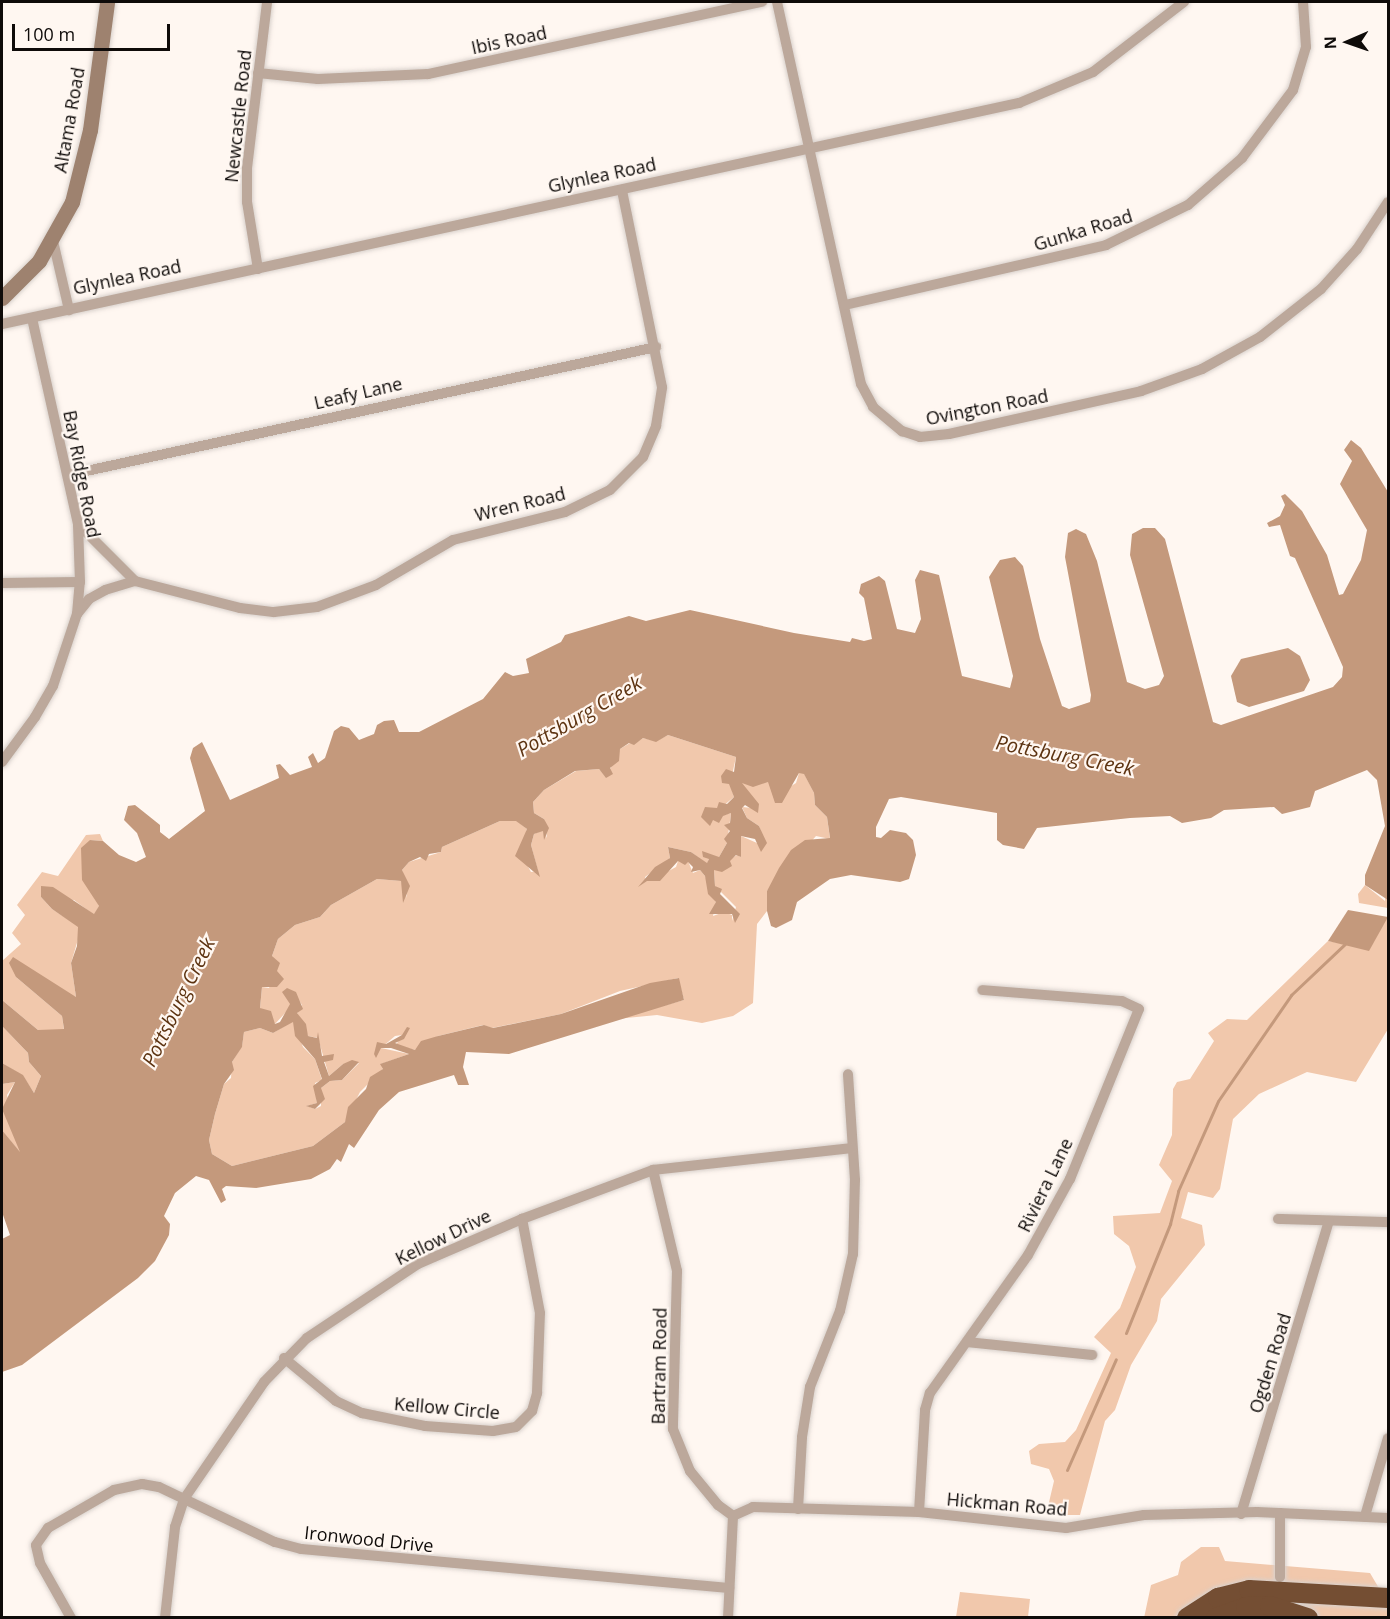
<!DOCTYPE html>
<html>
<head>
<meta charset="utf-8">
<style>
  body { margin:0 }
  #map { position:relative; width:1390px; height:1619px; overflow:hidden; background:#fff7f1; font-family:"Open Sans",sans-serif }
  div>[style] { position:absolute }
  .green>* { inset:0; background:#f1c8ac }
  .water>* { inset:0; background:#c4997c }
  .stream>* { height:3px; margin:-1.5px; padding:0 1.5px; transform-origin:1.5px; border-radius:1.5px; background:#c4997c }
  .roads { filter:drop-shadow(0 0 2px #d9d1cc) drop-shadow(0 0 2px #d9d1cc) }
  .street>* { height:10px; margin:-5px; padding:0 5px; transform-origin:5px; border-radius:5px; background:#bca89b }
  .secondary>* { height:15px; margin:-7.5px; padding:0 7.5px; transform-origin:7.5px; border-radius:7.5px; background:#9e826f }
  .highway>* { height:20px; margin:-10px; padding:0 10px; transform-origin:10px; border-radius:10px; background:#744e33 }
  span { translate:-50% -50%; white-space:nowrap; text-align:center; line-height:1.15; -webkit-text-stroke:4.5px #fff7f1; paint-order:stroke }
  .street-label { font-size:18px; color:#0f0b09 }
  .water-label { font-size:20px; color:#5d3311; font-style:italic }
  .frame { position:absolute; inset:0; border:3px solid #0f0b09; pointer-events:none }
  .north { position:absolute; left:1318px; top:12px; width:60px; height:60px; -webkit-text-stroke:4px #fff7f1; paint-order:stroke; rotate:268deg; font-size:16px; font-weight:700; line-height:24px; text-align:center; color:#0f0b09 }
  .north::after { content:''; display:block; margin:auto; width:21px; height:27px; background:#0f0b09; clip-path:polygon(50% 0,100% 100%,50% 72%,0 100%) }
  .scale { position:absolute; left:12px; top:24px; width:158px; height:27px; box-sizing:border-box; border:3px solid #0f0b09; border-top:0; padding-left:8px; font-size:18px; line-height:21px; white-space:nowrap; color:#0f0b09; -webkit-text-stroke:4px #fff7f1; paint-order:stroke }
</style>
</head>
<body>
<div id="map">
  <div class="green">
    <div style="clip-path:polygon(668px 735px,736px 757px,730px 784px,734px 797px,706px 820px,731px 813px,727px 843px,719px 857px,709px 859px,707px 864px,691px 852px,668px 847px,670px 858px,645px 877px,646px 881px,663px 874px,676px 867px,678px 861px,688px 861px,693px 873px,700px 870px,705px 876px,716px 902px,713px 916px,724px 912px,732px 915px,732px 921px,736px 907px,715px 886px,714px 870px,737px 855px,741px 857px,741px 836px,757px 843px,764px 840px,759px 826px,747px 818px,742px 807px,752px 808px,741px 783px,769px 782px,788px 788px,796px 783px,799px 773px,804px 773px,814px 793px,815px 805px,827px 817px,830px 839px,816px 836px,767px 891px,767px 911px,757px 924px,753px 1003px,733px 1016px,702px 1023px,657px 1015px,616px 1019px,684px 1000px,678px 978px,620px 991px,561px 1014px,492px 1028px,483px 1025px,438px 1036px,415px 1050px,396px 1045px,402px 1035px,395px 1036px,381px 1048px,409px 1054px,381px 1064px,383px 1069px,360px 1092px,345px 1122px,313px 1146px,232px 1166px,212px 1154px,209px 1140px,215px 1114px,224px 1084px,231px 1078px,232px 1062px,242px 1046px,244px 1032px,260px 1028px,273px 1033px,293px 1021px,303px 1047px,315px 1059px,322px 1080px,315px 1083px,317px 1103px,307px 1106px,315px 1109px,321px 1106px,321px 1088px,330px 1081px,342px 1080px,359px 1063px,343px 1064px,329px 1076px,318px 1038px,308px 1036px,297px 1013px,302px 1005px,298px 999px,275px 1024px,260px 1008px,262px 987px,269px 988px,277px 971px,272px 956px,278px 939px,295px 925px,320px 917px,331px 905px,377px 879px,401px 881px,407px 898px,402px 870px,409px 862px,441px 852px,442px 847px,500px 821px,516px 820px,527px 829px,523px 845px,525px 861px,531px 872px,538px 871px,531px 845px,534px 834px,543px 830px,547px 838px,544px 819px,534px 813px,533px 802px,544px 790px,576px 771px,599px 769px,606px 777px,620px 749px,630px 743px,634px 744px,643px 738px,656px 741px)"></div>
    <div style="clip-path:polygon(100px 834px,103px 841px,90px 840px,99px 907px,94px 915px,74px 900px,41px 897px,52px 909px,78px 926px,79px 936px,71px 963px,76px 997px,16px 977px,62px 1016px,64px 1030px,38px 1030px,2px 1000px,2px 961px,21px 944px,12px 933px,25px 915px,17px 905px,42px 872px,58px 876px,86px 835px)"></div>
    <div style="clip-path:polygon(1388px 872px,1388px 908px,1359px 903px,1358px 894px,1365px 885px,1385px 901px)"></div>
    <div style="clip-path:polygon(1388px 917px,1388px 1029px,1356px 1082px,1307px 1072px,1259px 1094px,1233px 1119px,1220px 1189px,1213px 1198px,1188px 1192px,1181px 1218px,1202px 1225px,1205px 1245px,1161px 1299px,1157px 1321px,1131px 1365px,1115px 1410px,1105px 1421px,1080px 1515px,1046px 1515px,1054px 1481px,1049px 1469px,1031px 1464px,1029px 1451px,1039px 1444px,1065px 1442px,1076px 1430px,1111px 1353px,1094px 1337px,1120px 1308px,1136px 1267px,1129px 1246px,1114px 1234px,1113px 1216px,1160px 1213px,1172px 1181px,1159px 1165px,1172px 1135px,1173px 1089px,1177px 1082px,1190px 1079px,1214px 1041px,1208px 1033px,1227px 1019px,1247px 1020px,1328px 941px,1345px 944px)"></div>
    <div style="clip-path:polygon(2px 1026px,28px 1053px,29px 1062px,41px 1076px,34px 1093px,23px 1076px,2px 1063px)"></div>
    <div style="clip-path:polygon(15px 1082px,7px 1095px,21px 1154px,2px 1130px,2px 1084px)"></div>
    <div style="clip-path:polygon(1201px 1547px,1219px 1547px,1225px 1561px,1370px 1573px,1380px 1590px,1188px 1607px,1175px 1617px,1144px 1618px,1151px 1585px,1178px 1575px,1181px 1562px)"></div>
    <div style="clip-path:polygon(960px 1592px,1030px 1599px,1028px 1617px,956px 1617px)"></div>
    <div style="clip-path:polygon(1284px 1595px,1388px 1605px,1388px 1617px,1319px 1617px,1283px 1603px)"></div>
  </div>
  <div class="water">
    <div style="clip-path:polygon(1351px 440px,1361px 448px,1388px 492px,1388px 900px,1365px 885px,1365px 875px,1385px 826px,1377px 780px,1367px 770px,1315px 791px,1310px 807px,1282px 814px,1274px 807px,1224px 810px,1211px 818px,1182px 823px,1170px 816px,1130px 818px,1037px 828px,1024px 849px,1003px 845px,997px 840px,997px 813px,901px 797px,889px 799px,876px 827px,876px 837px,881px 838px,890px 830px,906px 833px,913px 840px,916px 855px,909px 879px,900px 882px,851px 875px,830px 879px,797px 902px,792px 920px,776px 928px,771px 926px,767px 911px,767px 891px,779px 868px,791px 850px,805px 840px,830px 838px,827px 817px,815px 805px,814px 793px,804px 774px,799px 773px,782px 803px,775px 803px,768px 782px,753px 787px,742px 783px,759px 804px,758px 813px,745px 805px,742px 808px,747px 818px,759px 826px,767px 843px,761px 852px,755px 839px,741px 836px,741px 857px,736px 855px,730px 861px,732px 866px,722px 872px,714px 870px,715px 886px,722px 889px,720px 894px,740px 914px,735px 923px,732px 914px,709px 914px,716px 902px,708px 894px,705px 876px,700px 870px,691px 872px,693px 867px,688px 862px,685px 865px,678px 861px,660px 881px,647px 881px,638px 887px,655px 867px,670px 858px,668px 847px,691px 852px,707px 863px,709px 859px,703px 857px,702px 851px,719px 857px,727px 843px,724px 839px,730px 831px,724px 825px,730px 823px,731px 813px,723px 816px,719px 823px,713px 820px,710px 826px,701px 817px,705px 807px,717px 808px,719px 802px,727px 804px,734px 797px,729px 784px,722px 783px,721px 776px,726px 769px,734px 772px,736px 757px,668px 735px,656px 742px,643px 738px,634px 745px,629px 743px,620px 749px,619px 761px,610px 768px,613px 774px,606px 778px,599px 769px,575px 771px,544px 790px,533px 802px,534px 813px,544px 819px,549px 828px,544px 840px,543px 831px,534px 834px,531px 845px,540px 877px,515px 856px,527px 829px,516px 821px,500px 821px,442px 847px,441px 852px,429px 854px,426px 861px,420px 857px,409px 862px,402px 870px,410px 886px,403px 903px,401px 881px,377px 879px,331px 905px,320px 917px,295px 925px,278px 939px,272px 956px,280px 963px,277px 971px,284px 979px,277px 987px,262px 987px,260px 1008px,271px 1011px,275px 1024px,280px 1022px,290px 1004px,282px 992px,287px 988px,296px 992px,303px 1009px,297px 1013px,306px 1024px,308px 1036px,317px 1038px,318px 1032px,322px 1056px,334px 1054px,333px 1060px,324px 1062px,329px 1076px,343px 1064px,352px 1060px,359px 1062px,342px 1080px,330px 1081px,321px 1088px,325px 1099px,315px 1109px,306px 1106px,317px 1103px,313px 1086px,322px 1079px,315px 1059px,295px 1036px,293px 1022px,273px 1033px,260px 1028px,244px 1032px,242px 1047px,232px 1062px,234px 1070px,224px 1084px,215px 1114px,209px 1140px,212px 1154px,232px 1166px,313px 1146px,345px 1122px,348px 1107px,366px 1089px,370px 1077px,383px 1069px,380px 1064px,409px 1054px,391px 1048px,381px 1048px,376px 1058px,374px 1054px,377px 1042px,386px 1044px,402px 1035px,407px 1027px,410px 1028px,404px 1039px,395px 1043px,415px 1050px,421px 1041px,438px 1036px,484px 1025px,493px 1028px,561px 1014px,650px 983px,679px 978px,684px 1000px,509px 1054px,466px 1052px,463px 1067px,469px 1085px,458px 1085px,454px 1075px,399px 1092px,379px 1110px,354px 1148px,349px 1144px,341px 1162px,337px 1159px,330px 1169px,311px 1179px,256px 1188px,226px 1186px,222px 1189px,226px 1200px,221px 1203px,209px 1180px,196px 1176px,175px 1193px,164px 1216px,170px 1224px,169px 1235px,155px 1261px,138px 1278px,22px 1365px,2px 1372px,2px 1239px,10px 1235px,2px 1212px,2px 1130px,20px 1152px,2px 1109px,15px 1082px,2px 1084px,2px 1063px,23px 1075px,34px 1093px,41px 1076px,29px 1062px,28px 1053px,2px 1026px,2px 1000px,38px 1030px,64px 1029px,62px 1016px,16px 977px,9px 963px,13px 957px,76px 997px,71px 963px,77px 946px,78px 927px,52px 909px,41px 897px,41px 886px,53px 887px,94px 914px,99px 906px,82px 880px,81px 848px,90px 840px,103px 841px,119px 855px,136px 862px,146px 857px,137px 833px,124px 820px,128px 806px,135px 805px,160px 825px,160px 832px,169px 839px,205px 811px,190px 758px,193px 748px,202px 742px,230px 800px,279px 778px,276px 765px,280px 764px,290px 775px,312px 767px,308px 757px,313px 753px,318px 763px,325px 758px,334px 731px,341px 726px,349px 728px,359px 740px,374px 734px,377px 725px,384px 721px,394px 720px,399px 732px,419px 732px,483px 699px,505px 672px,513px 676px,529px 673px,526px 659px,561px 642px,565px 635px,629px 616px,646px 621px,690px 610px,794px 633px,850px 642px,852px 638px,864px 641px,872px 639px,864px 598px,859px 593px,861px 584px,879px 576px,885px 581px,897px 629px,915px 633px,921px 619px,915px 580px,920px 570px,939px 575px,962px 676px,1010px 688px,1013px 676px,989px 577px,1000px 560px,1015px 557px,1023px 566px,1040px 639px,1062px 706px,1069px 709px,1090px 702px,1091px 695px,1065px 557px,1068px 533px,1076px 529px,1086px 534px,1097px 561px,1127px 682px,1145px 689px,1159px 685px,1164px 676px,1130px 555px,1132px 534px,1143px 528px,1155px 528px,1165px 539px,1213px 722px,1221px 725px,1333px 687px,1342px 677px,1343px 667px,1295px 558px,1290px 556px,1280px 525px,1269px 527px,1267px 523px,1280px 516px,1285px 505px,1281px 496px,1285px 494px,1302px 511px,1327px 555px,1339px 595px,1343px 594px,1361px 560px,1367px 530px,1340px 484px,1352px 461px,1344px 450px)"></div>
    <div style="clip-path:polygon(1288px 648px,1300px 656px,1310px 680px,1304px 691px,1249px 707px,1237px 702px,1231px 676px,1241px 659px)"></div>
    <div style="clip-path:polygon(1348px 910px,1388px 917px,1369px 951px,1328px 941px)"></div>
  </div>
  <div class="stream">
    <div style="left:1126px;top:1333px;width:118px;rotate:-68deg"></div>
    <div style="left:1170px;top:1224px;width:34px;rotate:-76deg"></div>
    <div style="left:1178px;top:1191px;width:98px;rotate:-66deg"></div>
    <div style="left:1218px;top:1101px;width:129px;rotate:-55.4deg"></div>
    <div style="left:1291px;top:995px;width:74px;rotate:-43.4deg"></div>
    <div style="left:1067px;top:1470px;width:121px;rotate:-66.2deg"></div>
  </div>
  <div class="roads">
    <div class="street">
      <div style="left:777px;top:2px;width:391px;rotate:77.6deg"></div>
      <div style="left:861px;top:384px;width:26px;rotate:62deg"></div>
      <div style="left:873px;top:407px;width:38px;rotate:40deg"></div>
      <div style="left:902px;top:431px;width:19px;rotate:18deg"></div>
      <div style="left:920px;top:437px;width:29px;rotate:-6deg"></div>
      <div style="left:949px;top:434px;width:197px;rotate:-12.6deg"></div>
      <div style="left:1141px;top:391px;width:65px;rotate:-19.8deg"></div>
      <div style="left:1202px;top:369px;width:66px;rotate:-28.9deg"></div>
      <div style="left:1260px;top:337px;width:78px;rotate:-38.2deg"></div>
      <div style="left:1321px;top:289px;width:54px;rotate:-48deg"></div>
      <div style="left:1357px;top:249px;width:56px;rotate:-56.6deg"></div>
      <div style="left:258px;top:73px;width:60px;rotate:5.7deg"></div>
      <div style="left:318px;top:79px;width:110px;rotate:-2.6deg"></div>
      <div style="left:428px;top:74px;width:342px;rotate:-12.2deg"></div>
      <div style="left:53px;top:241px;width:71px;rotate:76.9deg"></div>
      <div style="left:258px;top:269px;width:68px;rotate:-99.3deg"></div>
      <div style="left:247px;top:202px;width:34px;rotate:-90deg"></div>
      <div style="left:247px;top:168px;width:167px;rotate:-83.1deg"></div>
      <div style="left:845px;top:305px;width:268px;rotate:-12.9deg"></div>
      <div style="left:1106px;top:245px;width:91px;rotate:-26deg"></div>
      <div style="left:1188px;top:205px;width:72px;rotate:-41deg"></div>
      <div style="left:1242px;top:158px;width:85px;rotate:-53.1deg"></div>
      <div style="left:1293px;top:90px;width:45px;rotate:-73.2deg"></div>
      <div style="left:1306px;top:47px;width:45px;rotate:-93.8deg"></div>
      <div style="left:2px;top:324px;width:1041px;rotate:-12.26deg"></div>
      <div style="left:1019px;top:103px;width:80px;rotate:-22.7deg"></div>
      <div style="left:1093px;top:72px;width:115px;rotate:-37.6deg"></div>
      <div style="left:68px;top:475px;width:602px;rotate:-12.28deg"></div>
      <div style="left:78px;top:524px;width:81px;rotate:45deg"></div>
      <div style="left:2px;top:583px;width:78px;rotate:-0.7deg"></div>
      <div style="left:77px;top:614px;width:19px;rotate:-51deg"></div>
      <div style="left:89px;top:599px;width:18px;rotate:-29deg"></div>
      <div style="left:105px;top:590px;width:31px;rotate:-17deg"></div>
      <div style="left:135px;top:581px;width:108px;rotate:14.4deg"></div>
      <div style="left:240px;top:608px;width:34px;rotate:7deg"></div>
      <div style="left:274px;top:612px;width:43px;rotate:-6.6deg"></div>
      <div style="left:317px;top:607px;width:63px;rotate:-20.4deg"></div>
      <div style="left:376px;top:585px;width:89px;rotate:-30.3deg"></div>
      <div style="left:453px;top:540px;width:115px;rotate:-14deg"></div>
      <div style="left:565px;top:512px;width:50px;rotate:-26.1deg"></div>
      <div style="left:610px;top:490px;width:47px;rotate:-45deg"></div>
      <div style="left:643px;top:457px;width:34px;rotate:-67deg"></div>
      <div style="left:656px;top:426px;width:39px;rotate:-81deg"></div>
      <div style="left:662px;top:387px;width:201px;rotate:-101.5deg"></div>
      <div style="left:2px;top:762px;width:56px;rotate:-53.7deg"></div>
      <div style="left:35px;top:717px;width:36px;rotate:-60deg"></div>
      <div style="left:53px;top:686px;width:76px;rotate:-71.6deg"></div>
      <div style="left:77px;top:614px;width:32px;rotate:-85deg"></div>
      <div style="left:80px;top:582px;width:58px;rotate:-92deg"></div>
      <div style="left:78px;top:524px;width:211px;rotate:-102.6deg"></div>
      <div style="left:653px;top:1170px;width:104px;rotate:76.6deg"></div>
      <div style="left:677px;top:1271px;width:158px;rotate:91.5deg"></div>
      <div style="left:673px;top:1429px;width:45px;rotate:68deg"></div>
      <div style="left:690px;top:1471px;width:44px;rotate:50.5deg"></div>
      <div style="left:718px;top:1505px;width:19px;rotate:36deg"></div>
      <div style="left:733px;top:1516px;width:102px;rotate:92.8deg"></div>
      <div style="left:1278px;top:1219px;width:110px;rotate:1.6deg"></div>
      <div style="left:967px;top:1342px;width:126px;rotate:5.9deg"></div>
      <div style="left:284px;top:1358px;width:67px;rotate:39.6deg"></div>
      <div style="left:336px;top:1401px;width:29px;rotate:25deg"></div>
      <div style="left:362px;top:1413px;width:64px;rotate:11.7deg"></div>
      <div style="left:425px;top:1426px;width:68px;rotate:4.2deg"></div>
      <div style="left:493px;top:1431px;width:23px;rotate:-10deg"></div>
      <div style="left:516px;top:1427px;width:23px;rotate:-45deg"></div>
      <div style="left:532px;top:1411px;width:19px;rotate:-74deg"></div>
      <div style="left:537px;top:1393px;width:80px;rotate:-87.9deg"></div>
      <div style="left:540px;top:1313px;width:96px;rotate:-100.8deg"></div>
      <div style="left:798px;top:1509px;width:72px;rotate:-86.8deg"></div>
      <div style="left:802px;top:1437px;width:51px;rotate:-80.9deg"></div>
      <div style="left:810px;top:1387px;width:82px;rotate:-68.5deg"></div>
      <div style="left:840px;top:1311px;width:58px;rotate:-77.2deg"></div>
      <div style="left:853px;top:1254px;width:74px;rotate:-88.5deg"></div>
      <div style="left:855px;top:1180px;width:106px;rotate:-93.8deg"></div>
      <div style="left:919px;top:1512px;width:102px;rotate:-86.6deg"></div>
      <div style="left:925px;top:1410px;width:18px;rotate:-74deg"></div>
      <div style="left:930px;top:1393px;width:169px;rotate:-54.6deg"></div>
      <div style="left:1028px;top:1255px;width:87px;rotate:-61.1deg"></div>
      <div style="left:1070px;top:1179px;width:183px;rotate:-67.9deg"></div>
      <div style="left:1139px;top:1009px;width:19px;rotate:-155deg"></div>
      <div style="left:1122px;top:1001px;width:140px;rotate:-175.5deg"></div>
      <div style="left:1280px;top:1513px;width:64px;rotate:90deg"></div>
      <div style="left:1241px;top:1514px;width:306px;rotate:-73.3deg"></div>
      <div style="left:733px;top:1516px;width:22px;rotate:-24deg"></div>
      <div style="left:753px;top:1507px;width:166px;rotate:1.7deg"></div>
      <div style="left:919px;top:1512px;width:148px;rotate:6.2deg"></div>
      <div style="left:1066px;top:1528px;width:79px;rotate:-9.5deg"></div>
      <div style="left:1144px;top:1515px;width:113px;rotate:-1.5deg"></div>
      <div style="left:1257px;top:1512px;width:131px;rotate:2.6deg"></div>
      <div style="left:1365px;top:1516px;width:81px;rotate:-73.6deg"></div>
      <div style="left:71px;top:1618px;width:63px;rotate:-119.4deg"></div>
      <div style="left:40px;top:1563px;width:18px;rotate:-103deg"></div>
      <div style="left:36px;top:1545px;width:21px;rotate:-55deg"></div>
      <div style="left:48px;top:1528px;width:76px;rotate:-29.9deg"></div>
      <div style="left:114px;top:1490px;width:29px;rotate:-12deg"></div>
      <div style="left:142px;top:1484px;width:17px;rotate:10deg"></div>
      <div style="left:159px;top:1487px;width:128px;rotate:25.4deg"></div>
      <div style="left:275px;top:1542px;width:27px;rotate:15deg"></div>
      <div style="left:301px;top:1549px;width:430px;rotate:5.2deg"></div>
      <div style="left:165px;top:1618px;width:92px;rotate:-83.7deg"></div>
      <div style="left:175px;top:1527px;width:29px;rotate:-72deg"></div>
      <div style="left:184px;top:1499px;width:142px;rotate:-55.6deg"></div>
      <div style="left:264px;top:1382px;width:62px;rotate:-45.7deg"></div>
      <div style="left:307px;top:1338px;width:133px;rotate:-33.7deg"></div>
      <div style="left:418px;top:1264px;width:113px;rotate:-23.4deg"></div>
      <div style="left:522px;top:1219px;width:140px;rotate:-20.5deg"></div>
      <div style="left:653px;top:1170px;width:200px;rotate:-6.3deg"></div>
    </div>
    <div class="secondary">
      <div style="left:2px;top:298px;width:52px;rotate:-45deg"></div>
      <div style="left:39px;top:261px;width:68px;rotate:-60.8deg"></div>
      <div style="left:72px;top:202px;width:74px;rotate:-76deg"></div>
      <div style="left:90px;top:130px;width:129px;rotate:-82.4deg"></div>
    </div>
    <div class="highway">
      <div style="left:1187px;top:1618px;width:37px;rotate:-33deg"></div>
      <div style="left:1218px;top:1598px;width:32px;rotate:-14deg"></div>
      <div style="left:1249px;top:1590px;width:139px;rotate:3.3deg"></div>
      <div style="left:1216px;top:1618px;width:32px;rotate:-20deg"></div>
      <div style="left:1246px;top:1607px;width:24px;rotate:-2deg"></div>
      <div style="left:1270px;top:1606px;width:40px;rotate:18deg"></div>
    </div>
  </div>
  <div class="street-label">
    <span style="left:509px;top:40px;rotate:-12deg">Ibis Road</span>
    <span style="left:238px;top:116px;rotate:-84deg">Newcastle Road</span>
    <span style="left:69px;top:120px;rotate:-80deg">Altama Road</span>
    <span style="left:602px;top:175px;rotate:-12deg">Glynlea Road</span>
    <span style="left:1083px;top:230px;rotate:-17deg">Gunka Road</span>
    <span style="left:127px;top:277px;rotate:-12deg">Glynlea Road</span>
    <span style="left:358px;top:393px;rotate:-13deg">Leafy Lane</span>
    <span style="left:987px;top:407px;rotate:-11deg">Ovington Road</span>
    <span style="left:82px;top:474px;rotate:79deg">Bay Ridge Road</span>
    <span style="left:520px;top:504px;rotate:-14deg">Wren Road</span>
    <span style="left:1045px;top:1185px;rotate:-64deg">Riviera Lane</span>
    <span style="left:443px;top:1237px;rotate:-26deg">Kellow Drive</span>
    <span style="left:1270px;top:1363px;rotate:-73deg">Ogden Road</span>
    <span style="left:659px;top:1366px;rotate:-89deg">Bartram Road</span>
    <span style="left:447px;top:1408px;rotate:5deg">Kellow Circle</span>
    <span style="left:1007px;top:1504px;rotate:5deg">Hickman Road</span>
    <span style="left:369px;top:1539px;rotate:6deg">Ironwood Drive</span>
  </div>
  <div class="water-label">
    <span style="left:579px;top:716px;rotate:-30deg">Pottsburg Creek</span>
    <span style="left:1065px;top:755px;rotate:11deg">Pottsburg Creek</span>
    <span style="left:178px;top:1002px;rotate:-64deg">Pottsburg Creek</span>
  </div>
  <div class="frame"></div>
  <div class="north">N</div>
  <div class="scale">100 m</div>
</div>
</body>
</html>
